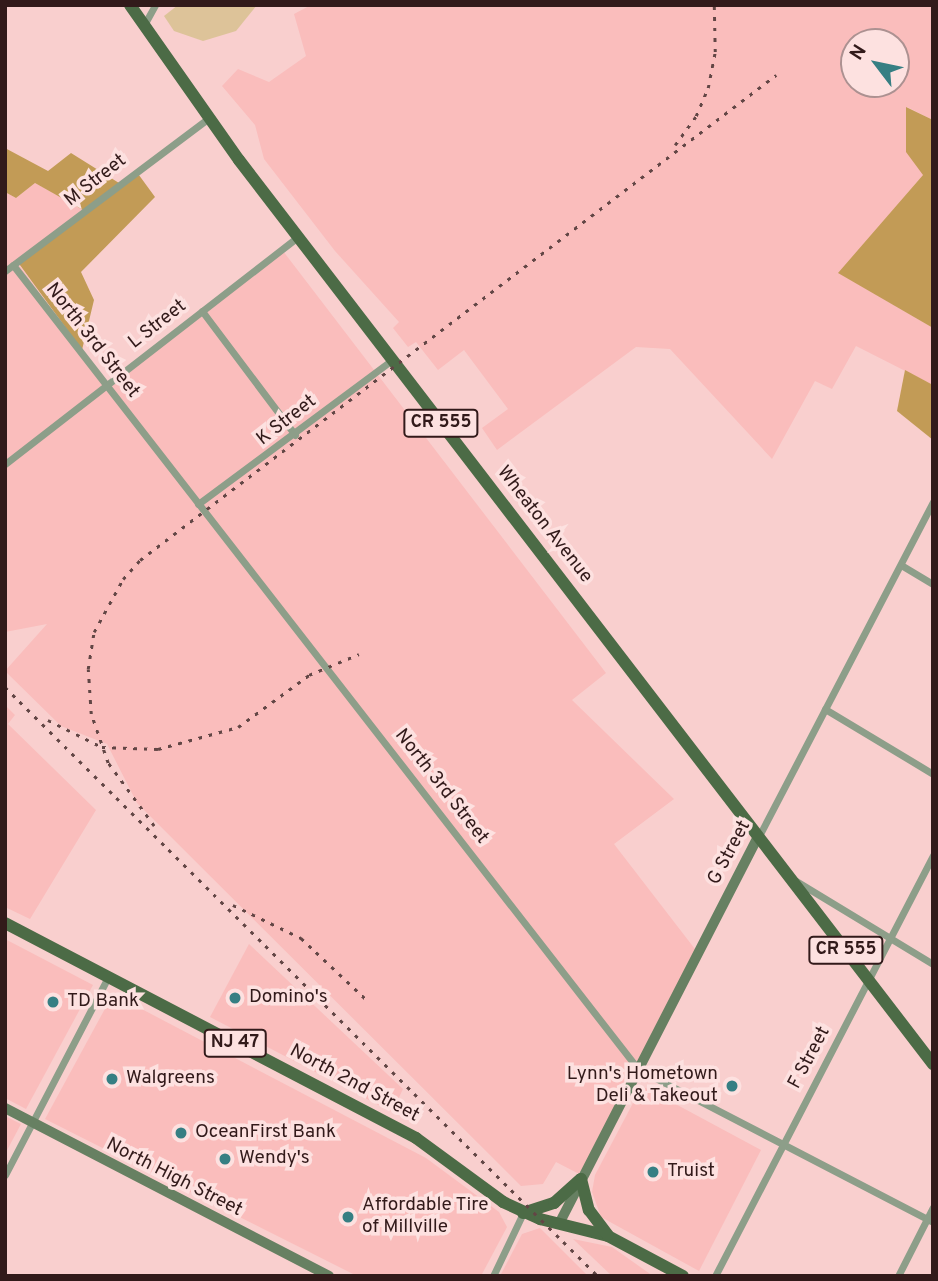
<!DOCTYPE html>
<html>
<head>
<meta charset="utf-8">
<style>
  body { margin:0 }
  #map { position:relative; width:938px; height:1281px; overflow:hidden; background:#f9cfce; font-family:Overpass,sans-serif }
  div>[style] { position:absolute }
  .built>* { inset:0; background:#fabdbc }
  .green>* { inset:0; background:#ddc399 }
  .forest>* { inset:0; background:#c29b56 }
  .street>* { height:7px; margin:-3.5px; padding:0 3.5px; transform-origin:3.5px; border-radius:3.5px; background:#8d9e89 }
  .secondary>* { height:10px; margin:-5px; padding:0 5px; transform-origin:5px; border-radius:5px; background:#678062 }
  .primary>* { height:12px; margin:-6px; padding:0 6px; transform-origin:6px; border-radius:6px; background:#4c6b46 }
  .rail>* { height:2.5px; margin-top:-1.25px; transform-origin:0; background:repeating-linear-gradient(90deg,#624645 0 3.5px,transparent 0 10.5px) }
  .dots>* { width:19px; height:19px; translate:-50% -50%; box-sizing:border-box; border:4px solid #fde1e0; border-radius:50% }
  span { translate:-50% -50%; white-space:nowrap; text-align:center; line-height:1.15; -webkit-text-stroke:7px #fde1e0; paint-order:stroke }
  .shield-label span { padding:2px 5px; background:#fde1e0; border:2px solid; border-radius:5px; -webkit-text-stroke-width:0 }
  .shield-label { font-size:18px; color:#321a1a; font-weight:700 }
  .street-label { font-size:19px; color:#321a1a }
  .poi-label { font-size:19px; color:#321a1a }
  .left { translate:0 -50%; text-align:left }
  .right { translate:-100% -50%; text-align:right }
  .frame { position:absolute; inset:0; border:7px solid #321a1a; pointer-events:none }
  .north { position:absolute; left:840px; top:28px; width:70px; height:70px; box-sizing:border-box; background:#fde1e0; border:2px solid #ac9191; border-radius:50%; rotate:302deg; font-size:19px; font-weight:700; line-height:28px; text-align:center; color:#321a1a }
  .north::after { content:''; display:block; margin:auto; width:24px; height:32px; background:#367f83; clip-path:polygon(50% 0,100% 100%,50% 72%,0 100%) }
</style>
</head>
<body>
<div id="map">
  <div class="built">
    <div style="clip-path:polygon(evenodd,311px 5px,933px 5px,933px 120px,907px 107px,923px 175px,839px 273px,933px 328px,933px 385px,856px 346px,832px 389px,815px 381px,772px 459px,670px 349px,636px 347px,497px 450px,482px 428px,508px 409px,464px 350px,438px 370px,416px 342px,408px 347px,393px 328px,399px 322px,335px 251px,264px 159px,255px 125px,222px 86px,238px 69px,269px 82px,306px 56px,294px 14px,311px 5px,854px 42px,896px 42px,896px 84px,854px 84px,854px 42px)"></div>
    <div style="clip-path:polygon(35px 183px,84px 210px,17px 262px,107px 384px,283px 251px,606px 673px,572px 700px,674px 799px,614px 844px,698px 953px,583px 1176px,556px 1162px,543px 1184px,521px 1186px,137px 803px,107px 744px,61px 726px,5px 671px,47px 624px,5px 632px,5px 192px,16px 198px)"></div>
    <div style="clip-path:polygon(5px 705px,15px 715px,8px 724px,96px 810px,30px 919px,5px 907px)"></div>
    <div style="clip-path:polygon(5px 939px,93px 985px,26px 1109px,5px 1098px)"></div>
    <div style="clip-path:polygon(249px 944px,403px 1089px,392px 1112px,210px 1017px)"></div>
    <div style="clip-path:polygon(113px 994px,426px 1158px,499px 1212px,507px 1227px,481px 1276px,357px 1276px,45px 1119px)"></div>
    <div style="clip-path:polygon(642px 1086px,761px 1150px,699px 1271px,601px 1217px,592px 1192px,595px 1175px)"></div>
    <div style="clip-path:polygon(5px 1116px,21px 1124px,5px 1154px)"></div>
    <div style="clip-path:polygon(540px 1228px,588px 1276px,500px 1276px,522px 1234px)"></div>
    <div style="clip-path:polygon(573px 1239px,612px 1247px,653px 1276px,612px 1276px)"></div>
  </div>
  <div class="green">
    <div style="clip-path:polygon(178px 5px,257px 5px,236px 31px,203px 41px,174px 31px,164px 16px)"></div>
  </div>
  <div class="forest">
    <div style="clip-path:polygon(906px 107px,933px 120px,933px 328px,838px 273px,923px 175px,906px 152px)"></div>
    <div style="clip-path:polygon(5px 148px,48px 171px,71px 153px,119px 183px,136px 171px,155px 197px,81px 272px,94px 300px,82px 350px,17px 261px,83px 210px,35px 183px,16px 198px,5px 192px)"></div>
    <div style="clip-path:polygon(905px 370px,933px 385px,933px 440px,897px 411px)"></div>
  </div>
  <div class="street">
    <div style="left:144px;top:25px;width:23px;rotate:-61deg"></div>
    <div style="left:13px;top:265px;width:1018px;rotate:52.14deg"></div>
    <div style="left:638px;top:1069px;width:332px;rotate:27.4deg"></div>
    <div style="left:5px;top:271px;width:255px;rotate:-36.9deg"></div>
    <div style="left:202px;top:311px;width:155px;rotate:53.1deg"></div>
    <div style="left:5px;top:464px;width:371px;rotate:-37.8deg"></div>
    <div style="left:198px;top:504px;width:242px;rotate:-36.6deg"></div>
    <div style="left:901px;top:565px;width:37px;rotate:31deg"></div>
    <div style="left:825px;top:709px;width:126px;rotate:31deg"></div>
    <div style="left:759px;top:836px;width:377px;rotate:-62.5deg"></div>
    <div style="left:796px;top:881px;width:160px;rotate:31.2deg"></div>
    <div style="left:5px;top:1175px;width:223px;rotate:-62.5deg"></div>
    <div style="left:493px;top:1276px;width:70px;rotate:-64.5deg"></div>
    <div style="left:715px;top:1276px;width:474px;rotate:-62.6deg"></div>
    <div style="left:898px;top:1276px;width:77px;rotate:-63.1deg"></div>
  </div>
  <div class="secondary">
    <div style="left:5px;top:1108px;width:365px;rotate:27.4deg"></div>
    <div style="left:560px;top:1222px;width:433px;rotate:-62.8deg"></div>
  </div>
  <div class="primary">
    <div style="left:130px;top:5px;width:189px;rotate:54.9deg"></div>
    <div style="left:239px;top:160px;width:1140px;rotate:52.49deg"></div>
    <div style="left:5px;top:923px;width:464px;rotate:27.6deg"></div>
    <div style="left:416px;top:1138px;width:108px;rotate:36.3deg"></div>
    <div style="left:503px;top:1202px;width:41px;rotate:24.7deg"></div>
    <div style="left:540px;top:1219px;width:70px;rotate:14deg"></div>
    <div style="left:608px;top:1236px;width:85px;rotate:28.1deg"></div>
    <div style="left:581px;top:1179px;width:32px;rotate:76deg"></div>
    <div style="left:589px;top:1210px;width:31px;rotate:53deg"></div>
    <div style="left:523px;top:1213px;width:33px;rotate:-18deg"></div>
    <div style="left:554px;top:1203px;width:36px;rotate:-42deg"></div>
  </div>
  <div class="rail">
    <div style="left:675px;top:145px;width:36px;rotate:-54deg"></div>
    <div style="left:696px;top:116px;width:30px;rotate:-67deg"></div>
    <div style="left:708px;top:88px;width:37px;rotate:-79deg"></div>
    <div style="left:715px;top:52px;width:47px;rotate:-91.2deg"></div>
    <div style="left:5px;top:687px;width:836px;rotate:44.81deg"></div>
    <div style="left:48px;top:720px;width:60px;rotate:26.6deg"></div>
    <div style="left:102px;top:747px;width:56px;rotate:2deg"></div>
    <div style="left:158px;top:749px;width:83px;rotate:-15.4deg"></div>
    <div style="left:238px;top:727px;width:88px;rotate:-36.2deg"></div>
    <div style="left:309px;top:675px;width:54px;rotate:-22.8deg"></div>
    <div style="left:154px;top:826px;width:78px;rotate:-126.1deg"></div>
    <div style="left:108px;top:763px;width:52px;rotate:-109.1deg"></div>
    <div style="left:91px;top:714px;width:45px;rotate:-93.8deg"></div>
    <div style="left:88px;top:669px;width:37px;rotate:-81deg"></div>
    <div style="left:94px;top:632px;width:60px;rotate:-61.3deg"></div>
    <div style="left:123px;top:579px;width:25px;rotate:-48deg"></div>
    <div style="left:140px;top:560px;width:800px;rotate:-37.33deg"></div>
    <div style="left:233px;top:905px;width:76px;rotate:25.9deg"></div>
    <div style="left:301px;top:938px;width:93px;rotate:43.3deg"></div>
  </div>
  <div class="dots">
    <div style="left:235px;top:998px;background:#367f83"></div>
    <div style="left:53px;top:1002px;background:#367f83"></div>
    <div style="left:112px;top:1079px;background:#367f83"></div>
    <div style="left:732px;top:1086px;background:#367f83"></div>
    <div style="left:181px;top:1133px;background:#367f83"></div>
    <div style="left:225px;top:1159px;background:#367f83"></div>
    <div style="left:653px;top:1172px;background:#367f83"></div>
    <div style="left:348px;top:1217px;background:#367f83"></div>
  </div>
  <div class="shield-label">
    <span style="left:441px;top:423px">CR 555</span>
    <span style="left:846px;top:950px">CR 555</span>
    <span style="left:235px;top:1043px">NJ 47</span>
  </div>
  <div class="street-label">
    <span style="left:96px;top:181px;rotate:-38deg">M Street</span>
    <span style="left:158px;top:325px;rotate:-38deg">L Street</span>
    <span style="left:92px;top:341px;rotate:52deg">North 3rd Street</span>
    <span style="left:287px;top:421px;rotate:-38deg">K Street</span>
    <span style="left:544px;top:525px;rotate:52deg">Wheaton Avenue</span>
    <span style="left:441px;top:787px;rotate:52deg">North 3rd Street</span>
    <span style="left:730px;top:853px;rotate:-62deg">G Street</span>
    <span style="left:810px;top:1058px;rotate:-62deg">F Street</span>
    <span style="left:354px;top:1084px;rotate:28deg">North 2nd Street</span>
    <span style="left:174px;top:1178px;rotate:27deg">North High Street</span>
  </div>
  <div class="poi-label">
    <span class="left" style="left:249px;top:998px">Domino's</span>
    <span class="left" style="left:67px;top:1002px">TD Bank</span>
    <span class="right" style="left:718px;top:1086px">Lynn's Hometown<br>Deli &amp; Takeout</span>
    <span class="left" style="left:126px;top:1079px">Walgreens</span>
    <span class="left" style="left:195px;top:1133px">OceanFirst Bank</span>
    <span class="left" style="left:239px;top:1159px">Wendy's</span>
    <span class="left" style="left:667px;top:1172px">Truist</span>
    <span class="left" style="left:362px;top:1217px">Affordable Tire<br>of Millville</span>
  </div>
  <div class="frame"></div>
  <div class="north">N</div>
</div>
</body>
</html>
